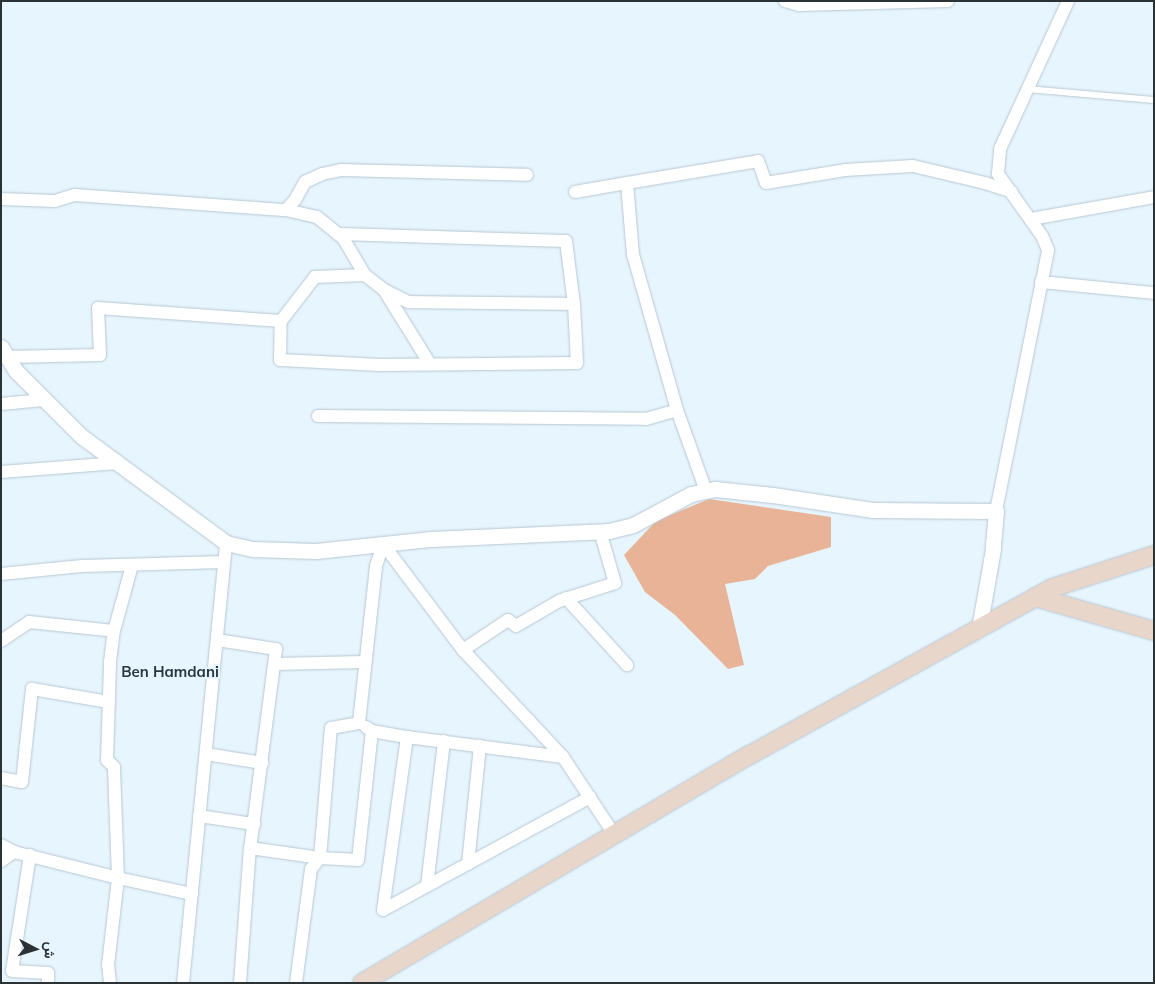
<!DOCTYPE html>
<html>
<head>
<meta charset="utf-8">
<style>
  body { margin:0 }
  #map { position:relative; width:1155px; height:984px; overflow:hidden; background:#e7f5fe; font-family:Mulish,Vazirmatn,sans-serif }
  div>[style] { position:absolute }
  .green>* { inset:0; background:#e8b396 }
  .roads { filter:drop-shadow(0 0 1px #b6c7d2) drop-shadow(0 0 1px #b6c7d2) }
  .service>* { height:6px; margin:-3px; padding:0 3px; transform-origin:3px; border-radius:3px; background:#fff }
  .minor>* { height:12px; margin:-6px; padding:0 6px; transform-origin:6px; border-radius:6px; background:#fff }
  .tertiary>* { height:15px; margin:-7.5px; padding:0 7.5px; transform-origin:7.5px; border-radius:7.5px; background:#fff }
  .secondary>* { height:18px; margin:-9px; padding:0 9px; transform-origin:9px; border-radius:9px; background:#e9d6cb }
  span { translate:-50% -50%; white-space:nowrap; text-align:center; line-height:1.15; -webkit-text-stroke:4px #e7f5fe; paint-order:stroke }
  .quarter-label { font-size:15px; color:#2a3740; font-weight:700 }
  .frame { position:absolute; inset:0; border:2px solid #2b3236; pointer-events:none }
  .north { position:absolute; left:10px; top:924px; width:50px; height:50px; -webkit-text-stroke:4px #e7f5fe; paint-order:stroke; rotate:95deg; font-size:14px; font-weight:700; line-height:20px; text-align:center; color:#2b3236 }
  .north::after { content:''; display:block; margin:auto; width:18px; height:22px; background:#2b3236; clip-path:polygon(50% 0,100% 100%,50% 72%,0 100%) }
</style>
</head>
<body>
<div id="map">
  <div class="green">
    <div style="clip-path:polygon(709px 499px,831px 517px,831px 547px,768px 566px,755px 579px,725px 584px,744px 665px,728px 669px,675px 615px,645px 592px,624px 555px,656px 521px)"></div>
  </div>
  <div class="roads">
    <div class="service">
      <div style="left:1027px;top:89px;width:127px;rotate:5deg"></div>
    </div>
    <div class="minor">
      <div style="left:785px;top:1px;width:15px;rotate:16deg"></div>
      <div style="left:799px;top:5px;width:149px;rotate:-1.5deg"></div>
      <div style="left:575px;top:192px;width:53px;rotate:-9.8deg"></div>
      <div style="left:1px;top:199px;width:54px;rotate:2.1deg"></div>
      <div style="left:55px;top:201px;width:21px;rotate:-17deg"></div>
      <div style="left:75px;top:195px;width:212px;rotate:4.1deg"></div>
      <div style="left:286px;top:210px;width:13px;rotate:-48deg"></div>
      <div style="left:295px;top:200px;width:21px;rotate:-61deg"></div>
      <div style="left:305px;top:182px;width:19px;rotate:-25deg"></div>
      <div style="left:322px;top:174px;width:19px;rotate:-12deg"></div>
      <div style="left:341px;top:170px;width:186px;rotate:1.5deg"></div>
      <div style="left:286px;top:210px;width:32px;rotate:13deg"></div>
      <div style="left:317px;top:217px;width:33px;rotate:39deg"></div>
      <div style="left:343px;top:238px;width:43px;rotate:59.3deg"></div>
      <div style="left:365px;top:275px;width:24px;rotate:38deg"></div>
      <div style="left:384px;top:290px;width:28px;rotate:26deg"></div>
      <div style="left:409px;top:302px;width:165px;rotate:0.7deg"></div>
      <div style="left:1031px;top:219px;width:125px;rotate:-10.1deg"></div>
      <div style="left:338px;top:234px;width:228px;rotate:1.8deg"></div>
      <div style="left:566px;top:241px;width:64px;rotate:82.8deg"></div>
      <div style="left:574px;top:304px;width:59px;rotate:87.1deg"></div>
      <div style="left:577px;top:363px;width:197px;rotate:179.4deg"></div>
      <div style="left:380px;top:365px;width:100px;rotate:-177.1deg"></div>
      <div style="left:280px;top:360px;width:39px;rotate:-89deg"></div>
      <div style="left:281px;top:321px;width:56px;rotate:-52.3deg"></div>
      <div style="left:315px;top:277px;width:50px;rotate:-2.3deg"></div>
      <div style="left:1041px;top:282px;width:114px;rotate:5.6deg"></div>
      <div style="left:384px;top:290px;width:87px;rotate:58.1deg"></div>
      <div style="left:7px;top:357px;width:93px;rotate:-1.2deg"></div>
      <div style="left:100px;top:355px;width:47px;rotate:-92.4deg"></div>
      <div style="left:98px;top:308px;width:183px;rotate:4.1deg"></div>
      <div style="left:1px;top:404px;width:43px;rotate:-5.3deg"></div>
      <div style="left:318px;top:416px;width:328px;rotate:0.5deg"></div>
      <div style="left:646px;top:419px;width:32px;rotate:-16deg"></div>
      <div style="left:1px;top:472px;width:117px;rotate:-4.4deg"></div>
      <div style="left:706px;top:491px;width:86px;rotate:-109.7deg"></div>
      <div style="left:677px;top:410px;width:161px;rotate:-105.8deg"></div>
      <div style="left:633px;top:255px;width:72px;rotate:-94.8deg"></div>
      <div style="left:627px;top:183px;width:133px;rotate:-9.5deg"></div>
      <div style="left:758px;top:161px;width:23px;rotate:70deg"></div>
      <div style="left:766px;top:183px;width:80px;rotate:-9.3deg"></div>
      <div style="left:845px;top:170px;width:68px;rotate:-3.4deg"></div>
      <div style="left:913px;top:166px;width:74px;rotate:13.3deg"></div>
      <div style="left:985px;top:183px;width:28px;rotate:18deg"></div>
      <div style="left:996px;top:511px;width:266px;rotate:-78.7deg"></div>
      <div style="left:1048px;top:250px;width:15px;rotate:-113deg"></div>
      <div style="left:1042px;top:236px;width:76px;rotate:-125.4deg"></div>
      <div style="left:998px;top:174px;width:25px;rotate:-85deg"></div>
      <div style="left:1000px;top:149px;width:163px;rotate:-65.3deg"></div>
      <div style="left:1px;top:574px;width:81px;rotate:-5.6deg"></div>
      <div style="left:82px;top:566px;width:142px;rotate:-1.6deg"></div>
      <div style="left:566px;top:598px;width:91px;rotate:47.7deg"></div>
      <div style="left:217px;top:640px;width:60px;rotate:8.7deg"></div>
      <div style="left:276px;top:649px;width:201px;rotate:97.4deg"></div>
      <div style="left:1px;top:641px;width:34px;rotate:-34deg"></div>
      <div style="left:29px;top:622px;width:85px;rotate:6deg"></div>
      <div style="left:463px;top:650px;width:54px;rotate:-33.7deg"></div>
      <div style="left:508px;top:620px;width:10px;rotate:37deg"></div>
      <div style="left:516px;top:626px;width:50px;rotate:-30.2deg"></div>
      <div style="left:559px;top:601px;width:59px;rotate:-17.8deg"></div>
      <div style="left:615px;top:583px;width:54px;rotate:-106.1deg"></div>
      <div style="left:275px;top:664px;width:89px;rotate:-1.3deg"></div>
      <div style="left:366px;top:727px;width:7px;rotate:34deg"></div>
      <div style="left:372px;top:731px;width:36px;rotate:10deg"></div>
      <div style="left:407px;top:737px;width:157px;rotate:7.3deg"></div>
      <div style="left:206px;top:754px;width:57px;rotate:9.1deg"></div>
      <div style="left:1px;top:778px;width:21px;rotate:11deg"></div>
      <div style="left:22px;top:782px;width:94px;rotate:-83.9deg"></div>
      <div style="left:32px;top:689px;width:78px;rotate:9.6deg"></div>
      <div style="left:199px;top:816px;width:56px;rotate:8.3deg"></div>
      <div style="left:1px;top:845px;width:15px;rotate:28deg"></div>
      <div style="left:14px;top:852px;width:107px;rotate:14deg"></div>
      <div style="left:118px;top:878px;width:76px;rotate:12.2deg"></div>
      <div style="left:30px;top:855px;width:117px;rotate:98.8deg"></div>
      <div style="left:12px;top:971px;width:36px;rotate:3deg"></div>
      <div style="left:48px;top:973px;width:10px;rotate:90deg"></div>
      <div style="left:1px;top:861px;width:16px;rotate:-35deg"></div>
      <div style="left:468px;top:864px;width:119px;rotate:-84.2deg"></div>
      <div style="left:427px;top:886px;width:146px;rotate:-83.3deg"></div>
      <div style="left:383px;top:910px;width:236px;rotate:-28.6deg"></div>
      <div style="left:383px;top:910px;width:175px;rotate:-82.1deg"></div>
      <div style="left:110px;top:983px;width:18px;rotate:-96deg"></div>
      <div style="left:108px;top:965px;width:88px;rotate:-83.4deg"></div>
      <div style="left:118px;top:878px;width:111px;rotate:-92.1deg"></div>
      <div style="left:114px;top:767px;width:10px;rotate:-135deg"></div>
      <div style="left:107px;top:760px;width:98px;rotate:-88.2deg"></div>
      <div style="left:110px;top:662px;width:31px;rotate:-83deg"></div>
      <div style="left:114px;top:631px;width:68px;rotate:-74.7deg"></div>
      <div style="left:183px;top:983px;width:442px;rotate:-84.4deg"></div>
      <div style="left:240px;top:983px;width:135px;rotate:-85.8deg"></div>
      <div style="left:250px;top:848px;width:71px;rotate:8.1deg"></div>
      <div style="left:320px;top:858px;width:130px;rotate:-85.2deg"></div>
      <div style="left:331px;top:728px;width:28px;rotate:-10deg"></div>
      <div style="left:359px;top:723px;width:158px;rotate:-83.8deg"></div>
      <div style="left:376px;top:566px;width:23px;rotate:-72deg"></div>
      <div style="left:383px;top:544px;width:133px;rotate:53deg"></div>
      <div style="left:463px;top:650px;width:146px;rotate:46.9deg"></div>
      <div style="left:563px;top:757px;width:92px;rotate:56.5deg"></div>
      <div style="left:296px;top:983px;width:115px;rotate:-82.5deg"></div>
      <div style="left:311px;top:869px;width:14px;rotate:-51deg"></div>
      <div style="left:320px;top:858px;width:38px;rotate:3deg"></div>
      <div style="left:358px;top:860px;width:130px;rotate:-83.8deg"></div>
    </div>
    <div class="tertiary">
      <div style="left:1px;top:347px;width:28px;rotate:58deg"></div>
      <div style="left:16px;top:371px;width:92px;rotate:45deg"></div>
      <div style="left:81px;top:436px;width:180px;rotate:36.4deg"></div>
      <div style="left:226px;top:543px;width:28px;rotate:13deg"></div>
      <div style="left:253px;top:549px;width:63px;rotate:1.8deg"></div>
      <div style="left:316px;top:551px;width:116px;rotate:-6deg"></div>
      <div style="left:431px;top:539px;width:178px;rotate:-2.6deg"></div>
      <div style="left:609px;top:531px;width:25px;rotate:-14deg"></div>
      <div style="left:633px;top:525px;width:66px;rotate:-28.1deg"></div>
      <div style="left:691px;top:494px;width:25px;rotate:-12deg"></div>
      <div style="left:715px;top:489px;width:58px;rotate:5.9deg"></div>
      <div style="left:773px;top:495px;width:100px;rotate:8.6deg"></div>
      <div style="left:872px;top:510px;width:124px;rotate:0.5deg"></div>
      <div style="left:996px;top:511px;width:38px;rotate:95deg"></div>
      <div style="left:993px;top:549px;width:80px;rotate:100deg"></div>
    </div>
    <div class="secondary">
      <div style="left:1035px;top:597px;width:124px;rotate:15.9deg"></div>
      <div style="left:362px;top:983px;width:448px;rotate:-30.5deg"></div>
      <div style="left:748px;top:756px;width:347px;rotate:-28.9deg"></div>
      <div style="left:1052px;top:588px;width:107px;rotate:-17.9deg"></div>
    </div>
  </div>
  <div class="quarter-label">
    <span style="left:170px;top:672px">Ben Hamdani</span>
  </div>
  <div class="frame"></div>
  <div class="north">ش</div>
</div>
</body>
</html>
